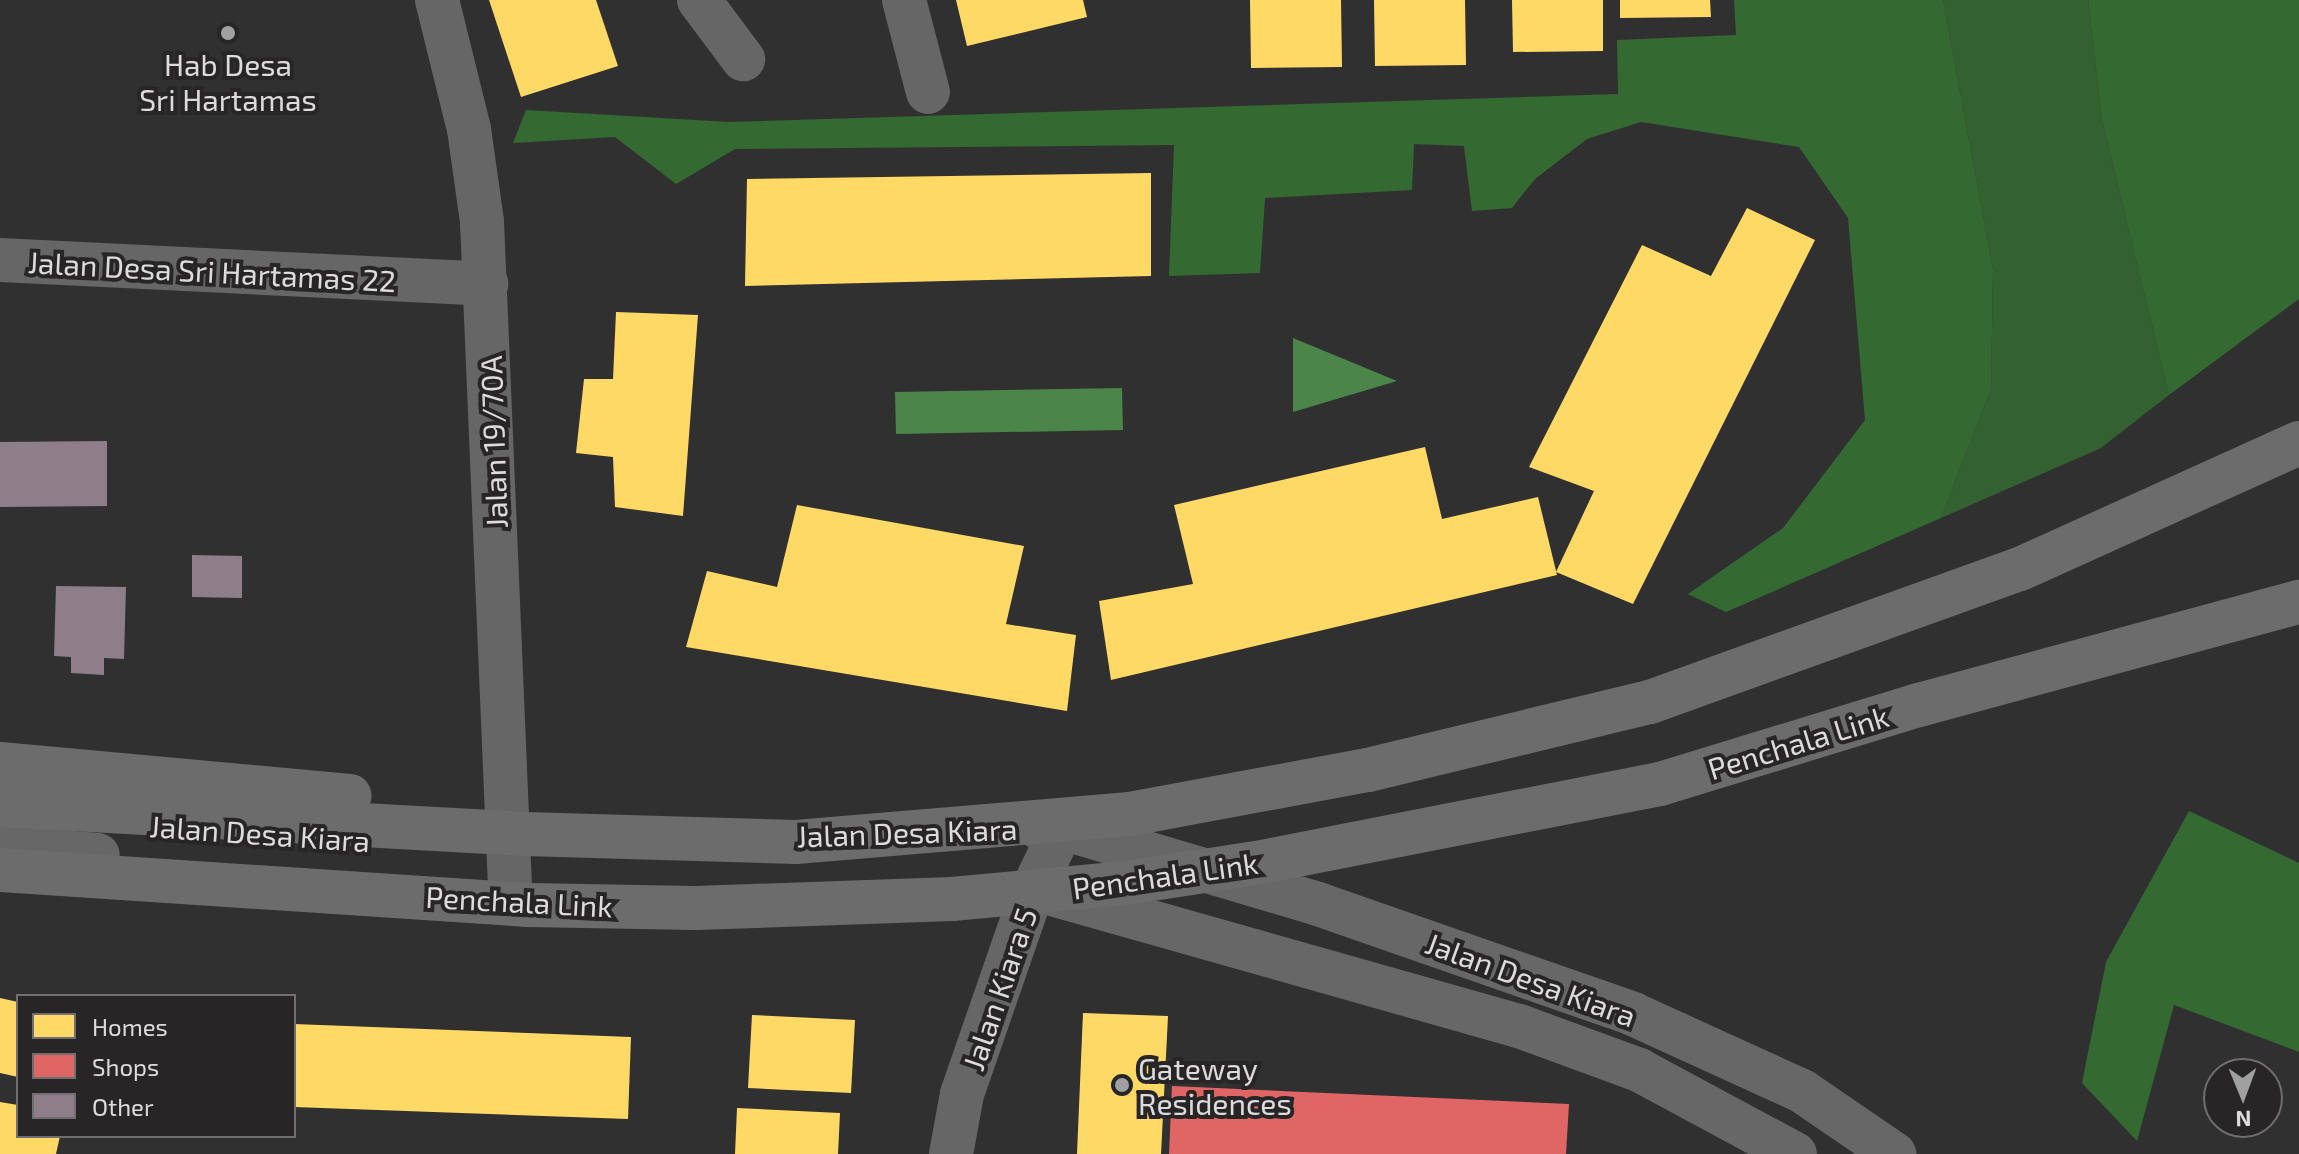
<!DOCTYPE html>
<html>
<head>
<meta charset="utf-8">
<style>
  body { margin:0 }
  #map { position:relative; width:2299px; height:1154px; overflow:hidden; background:#313031; font-family:"Exo 2",sans-serif }
  div>[style] { position:absolute }
  .green>* { inset:0; background:#336131 }
  .forest>* { inset:0; background:#346a32 }
  .water>* { inset:0; background:#4b8549 }
  .homes>* { inset:0; background:#ffd966 }
  .shops>* { inset:0; background:#e06666 }
  .building>* { inset:0; background:#8d7e89 }
  .minor>* { height:44px; margin:-22px; padding:0 22px; transform-origin:22px; border-radius:22px; background:#676667 }
  .major>* { height:44px; margin:-22px; padding:0 22px; transform-origin:22px; border-radius:22px; background:#676767 }
  .highway>* { height:44px; margin:-22px; padding:0 22px; transform-origin:22px; border-radius:22px; background:#6d6c6d }
  .dots>* { width:22px; height:22px; translate:-50% -50%; box-sizing:border-box; border:4px solid #282527; border-radius:50% }
  span { translate:-50% -50%; white-space:nowrap; text-align:center; line-height:1.15; -webkit-text-stroke:8px #282527; paint-order:stroke }
  .poi-label { font-size:30px; color:#dddcdd }
  .left { translate:0 -50%; text-align:left }
  .street-label { font-size:30px; color:#dddcdd }
  .legend { position:absolute; left:16px; top:994px; width:280px; height:144px; box-sizing:border-box; background:#282527; border:2px solid #706e70; margin:0; padding:10px 14px; list-style:none; font-size:24px; color:#dddcdd }
  .legend li { display:flex; align-items:center; gap:16px; height:40px }
  .legend b { width:40px; border:2px solid #706e70 }
  .north { position:absolute; left:2203px; top:1058px; width:80px; height:80px; box-sizing:border-box; background:#282527; border:2px solid #706e70; border-radius:50%; rotate:179deg; font-size:22px; font-weight:700; line-height:32px; text-align:center; color:#dddcdd }
  .north::after { content:''; display:block; margin:auto; width:28px; height:36px; background:#a1a0a1; clip-path:polygon(50% 0,100% 100%,50% 72%,0 100%) }
</style>
</head>
<body>
<div id="map">
  <div class="green">
    <div style="clip-path:polygon(1943px 0,2088px 0,2102px 120px,2169px 395px,2101px 448px,1941px 518px,1991px 389px,1993px 270px)"></div>
  </div>
  <div class="forest">
    <div style="clip-path:polygon(1734px 0,1943px 0,1993px 270px,1991px 389px,1941px 518px,1726px 612px,1688px 594px,1783px 528px,1865px 420px,1848px 218px,1799px 147px,1641px 122px,1587px 139px,1535px 179px,1512px 208px,1472px 211px,1464px 146px,1414px 144px,1412px 190px,1265px 198px,1260px 273px,1169px 276px,1174px 145px,735px 149px,676px 184px,615px 137px,513px 143px,526px 110px,729px 122px,1618px 94px,1617px 40px,1736px 35px)"></div>
    <div style="clip-path:polygon(2088px 0,2299px 0,2299px 299px,2169px 395px,2102px 120px)"></div>
    <div style="clip-path:polygon(2189px 811px,2299px 863px,2299px 1052px,2174px 1005px,2137px 1141px,2082px 1083px,2106px 962px)"></div>
  </div>
  <div class="water">
    <div style="clip-path:polygon(1293px 338px,1397px 381px,1293px 412px)"></div>
    <div style="clip-path:polygon(1122px 388px,1123px 430px,896px 434px,895px 392px)"></div>
  </div>
  <div class="homes">
    <div style="clip-path:polygon(489px 0,596px 0,618px 66px,521px 97px)"></div>
    <div style="clip-path:polygon(956px 0,1083px 0,1087px 17px,967px 46px)"></div>
    <div style="clip-path:polygon(1250px 0,1341px 0,1342px 67px,1251px 68px)"></div>
    <div style="clip-path:polygon(1374px 0,1465px 0,1466px 65px,1375px 66px)"></div>
    <div style="clip-path:polygon(1512px 0,1603px 0,1603px 51px,1513px 52px)"></div>
    <div style="clip-path:polygon(1620px 0,1710px 0,1711px 17px,1620px 18px)"></div>
    <div style="clip-path:polygon(1151px 173px,1151px 276px,745px 286px,747px 179px)"></div>
    <div style="clip-path:polygon(1747px 208px,1815px 240px,1633px 604px,1556px 572px,1594px 491px,1529px 467px,1642px 245px,1711px 276px)"></div>
    <div style="clip-path:polygon(616px 312px,698px 315px,683px 516px,615px 507px,613px 457px,576px 453px,584px 379px,613px 379px)"></div>
    <div style="clip-path:polygon(1425px 447px,1442px 519px,1538px 497px,1557px 575px,1111px 680px,1099px 601px,1193px 584px,1174px 505px)"></div>
    <div style="clip-path:polygon(797px 505px,1024px 546px,1006px 624px,1076px 635px,1067px 711px,686px 647px,707px 571px,777px 587px)"></div>
    <div style="clip-path:polygon(0 998px,18px 1002px,18px 1077px,0 1073px)"></div>
    <div style="clip-path:polygon(1083px 1013px,1168px 1016px,1161px 1154px,1077px 1154px)"></div>
    <div style="clip-path:polygon(752px 1015px,855px 1020px,851px 1093px,748px 1088px)"></div>
    <div style="clip-path:polygon(294px 1024px,631px 1037px,628px 1119px,294px 1107px)"></div>
    <div style="clip-path:polygon(0 1102px,18px 1105px,18px 1136px,60px 1136px,56px 1154px,0 1154px)"></div>
    <div style="clip-path:polygon(737px 1108px,840px 1113px,838px 1154px,735px 1154px)"></div>
  </div>
  <div class="shops">
    <div style="clip-path:polygon(1172px 1086px,1569px 1104px,1566px 1154px,1169px 1154px)"></div>
  </div>
  <div class="building">
    <div style="clip-path:polygon(107px 441px,107px 506px,0 507px,0 442px)"></div>
    <div style="clip-path:polygon(192px 555px,242px 556px,242px 598px,192px 597px)"></div>
    <div style="clip-path:polygon(56px 586px,126px 587px,124px 659px,104px 658px,104px 675px,71px 673px,71px 657px,54px 656px)"></div>
  </div>
  <div class="minor">
    <div style="left:437px;top:0;width:133px;rotate:76.1deg"></div>
    <div style="left:469px;top:129px;width:94px;rotate:82deg"></div>
    <div style="left:482px;top:222px;width:667px;rotate:87.59deg"></div>
    <div style="left:699px;top:0;width:74px;rotate:53.3deg"></div>
    <div style="left:904px;top:0;width:95px;rotate:75.4deg"></div>
    <div style="left:0;top:260px;width:487px;rotate:2.8deg"></div>
    <div style="left:951px;top:1154px;width:61px;rotate:-79.6deg"></div>
    <div style="left:962px;top:1094px;width:217px;rotate:-70.9deg"></div>
    <div style="left:1033px;top:889px;width:68px;rotate:-64.6deg"></div>
  </div>
  <div class="major">
    <div style="left:1038px;top:827px;width:24px;rotate:2deg"></div>
    <div style="left:1062px;top:828px;width:267px;rotate:16.5deg"></div>
    <div style="left:1318px;top:904px;width:334px;rotate:19.2deg"></div>
    <div style="left:1633px;top:1014px;width:186px;rotate:24.5deg"></div>
    <div style="left:1802px;top:1091px;width:112px;rotate:34.4deg"></div>
    <div style="left:0;top:847px;width:98px;rotate:4.7deg"></div>
    <div style="left:1045px;top:892px;width:493px;rotate:15.8deg"></div>
    <div style="left:1519px;top:1026px;width:128px;rotate:20.1deg"></div>
    <div style="left:1639px;top:1070px;width:177px;rotate:28.3deg"></div>
  </div>
  <div class="highway">
    <div style="left:0;top:764px;width:351px;rotate:5.2deg"></div>
    <div style="left:0;top:805px;width:526px;rotate:3.16deg"></div>
    <div style="left:525px;top:834px;width:271px;rotate:1.7deg"></div>
    <div style="left:796px;top:842px;width:335px;rotate:-4.8deg"></div>
    <div style="left:1130px;top:814px;width:242px;rotate:-10.5deg"></div>
    <div style="left:1368px;top:770px;width:290px;rotate:-13.6deg"></div>
    <div style="left:1650px;top:702px;width:393px;rotate:-19.8deg"></div>
    <div style="left:2020px;top:569px;width:306px;rotate:-24.3deg"></div>
    <div style="left:0;top:870px;width:529px;rotate:3.79deg"></div>
    <div style="left:528px;top:905px;width:168px;rotate:1deg"></div>
    <div style="left:696px;top:908px;width:256px;rotate:-2deg"></div>
    <div style="left:952px;top:899px;width:175px;rotate:-5.3deg"></div>
    <div style="left:1126px;top:883px;width:138px;rotate:-8.8deg"></div>
    <div style="left:1262px;top:862px;width:406px;rotate:-11.1deg"></div>
    <div style="left:1660px;top:784px;width:271px;rotate:-17deg"></div>
    <div style="left:1919px;top:705px;width:394px;rotate:-15.2deg"></div>
  </div>
  <div class="dots">
    <div style="left:228px;top:33px;background:#a1a0a1"></div>
    <div style="left:1122px;top:1085px;background:#a1a0a1"></div>
  </div>
  <div class="poi-label">
    <span style="left:228px;top:81px">Hab Desa<br>Sri Hartamas</span>
    <span class="left" style="left:1138px;top:1085px">Gateway<br>Residences</span>
  </div>
  <div class="street-label">
    <span style="left:212px;top:271px;rotate:3deg">Jalan Desa Sri Hartamas 22</span>
    <span style="left:493px;top:442px;rotate:-92deg">Jalan 19/70A</span>
    <span style="left:1798px;top:742px;rotate:-17deg">Penchala Link</span>
    <span style="left:907px;top:832px;rotate:-2deg">Jalan Desa Kiara</span>
    <span style="left:260px;top:833px;rotate:4deg">Jalan Desa Kiara</span>
    <span style="left:1165px;top:875px;rotate:-8deg">Penchala Link</span>
    <span style="left:519px;top:901px;rotate:3deg">Penchala Link</span>
    <span style="left:1531px;top:979px;rotate:20deg">Jalan Desa Kiara</span>
    <span style="left:999px;top:989px;rotate:-71deg">Jalan Kiara 5</span>
  </div>
  <ul class="legend">
  <li><b style="height:22px;background:#ffd966"></b>Homes</li>
  <li><b style="height:22px;background:#e06666"></b>Shops</li>
  <li><b style="height:22px;background:#8d7e89"></b>Other</li>
  </ul>
  <div class="north">N</div>
</div>
</body>
</html>
